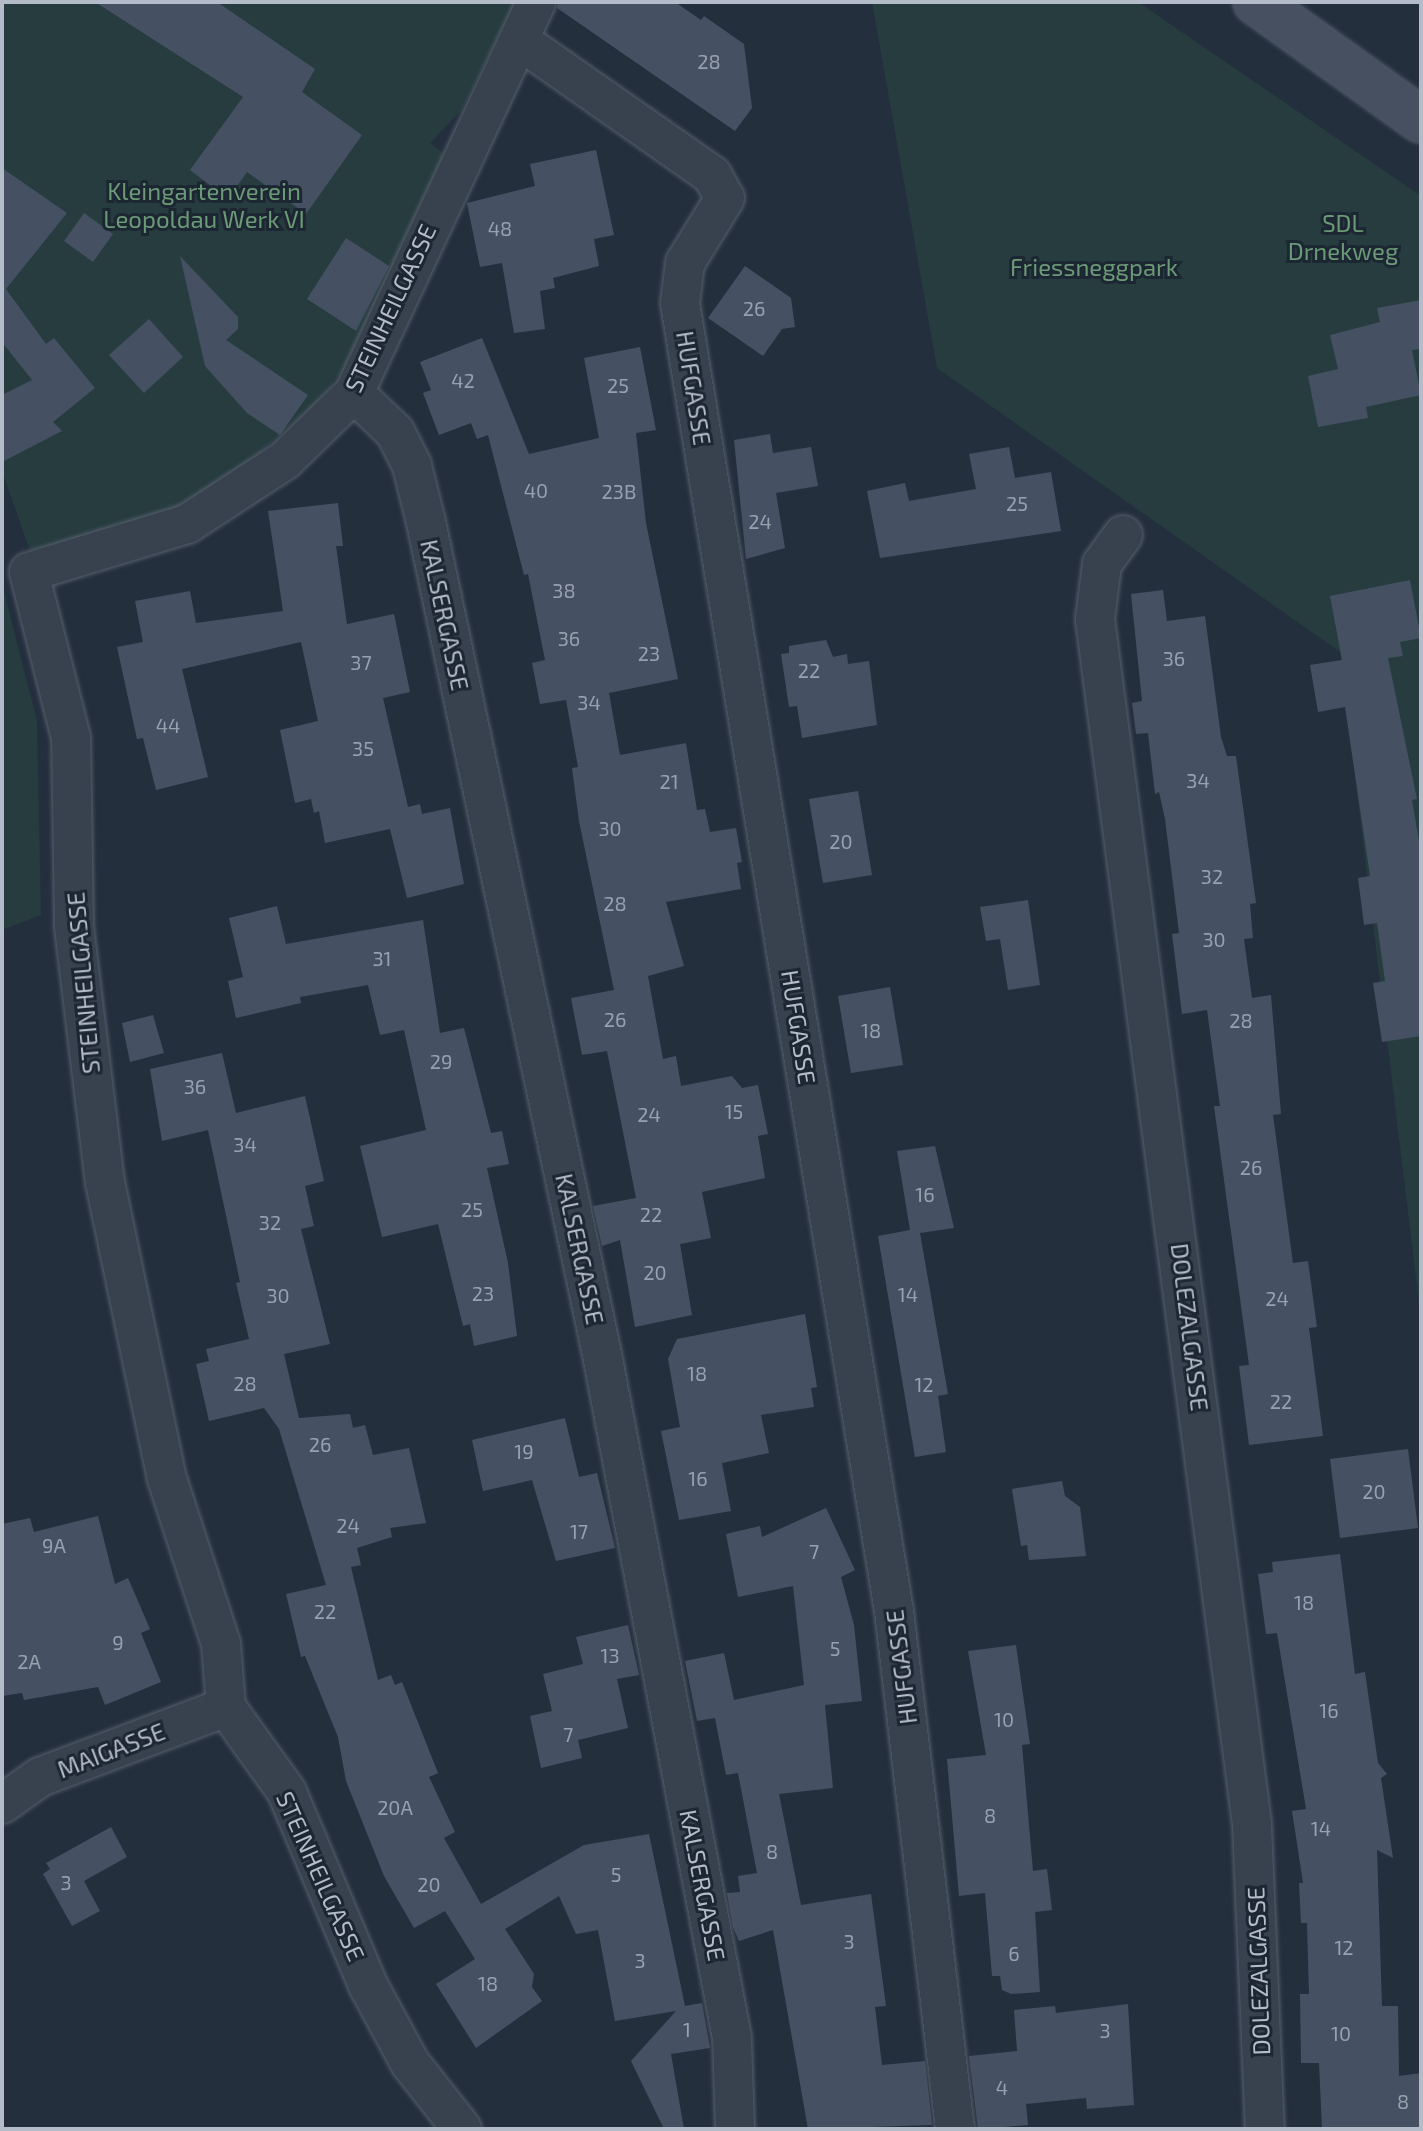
<!DOCTYPE html>
<html>
<head>
<meta charset="utf-8">
<style>
  body { margin:0 }
  #map { position:relative; width:1423px; height:2131px; overflow:hidden; background:#242f3e; font-family:"Exo 2",sans-serif }
  div>[style] { position:absolute }
  .green>* { inset:0; background:#263c3f }
  .building>* { inset:0; background:#455162 }
  .roads { filter:drop-shadow(0 0 2px #565f6c) drop-shadow(0 0 2px #565f6c) }
  .street>* { height:38px; margin:-19px; padding:0 19px; transform-origin:19px; border-radius:19px; background:#38414e }
  .secondary>* { height:44px; margin:-22px; padding:0 22px; transform-origin:22px; border-radius:22px; background:#465061 }
  span { translate:-50% -50%; white-space:nowrap; text-align:center; line-height:1.15; -webkit-text-stroke:6px #1d2633; paint-order:stroke }
  .number-label { font-size:20px; color:#98a1af }
  .number-label span { -webkit-text-stroke-width:0 }
  .park-label { font-size:24px; color:#6b9a76 }
  .street-label { font-size:24px; color:#b4bcc9 }
  .frame { position:absolute; inset:0; border:4px solid #b4bcc9; pointer-events:none }
</style>
</head>
<body>
<div id="map">
  <div class="green">
    <div style="clip-path:polygon(2px 2px,515px 2px,461px 111px,430px 143px,450px 158px,348px 363px,316px 404px,219px 488px,180px 509px,30px 551px,2px 471px)"></div>
    <div style="clip-path:polygon(872px 2px,1138px 2px,1421px 196px,1421px 1319px,1340px 652px,937px 368px)"></div>
    <div style="clip-path:polygon(2px 584px,37px 721px,41px 915px,2px 930px)"></div>
  </div>
  <div class="building">
    <div style="clip-path:polygon(95px 2px,217px 2px,315px 69px,302px 92px,362px 135px,306px 214px,247px 172px,228px 199px,190px 170px,243px 97px)"></div>
    <div style="clip-path:polygon(558px 2px,675px 2px,701px 20px,704px 16px,744px 44px,752px 108px,735px 131px,557px 8px)"></div>
    <div style="clip-path:polygon(596px 150px,614px 235px,594px 239px,599px 266px,553px 278px,555px 288px,540px 291px,545px 329px,514px 333px,502px 263px,480px 267px,467px 203px,535px 186px,530px 164px)"></div>
    <div style="clip-path:polygon(2px 168px,67px 213px,6px 289px,46px 344px,54px 338px,95px 388px,53px 422px,62px 431px,2px 462px,2px 395px,32px 380px,2px 342px)"></div>
    <div style="clip-path:polygon(84px 213px,113px 234px,93px 262px,64px 241px)"></div>
    <div style="clip-path:polygon(346px 238px,389px 266px,356px 331px,307px 299px)"></div>
    <div style="clip-path:polygon(180px 256px,238px 317px,238px 329px,226px 340px,308px 395px,280px 435px,247px 413px,205px 366px)"></div>
    <div style="clip-path:polygon(745px 266px,791px 298px,795px 327px,782px 329px,763px 356px,708px 318px)"></div>
    <div style="clip-path:polygon(1421px 300px,1421px 349px,1412px 350px,1421px 395px,1366px 407px,1368px 418px,1318px 427px,1308px 376px,1338px 369px,1330px 335px,1380px 322px,1377px 308px)"></div>
    <div style="clip-path:polygon(149px 319px,183px 357px,144px 393px,109px 355px)"></div>
    <div style="clip-path:polygon(482px 338px,529px 454px,599px 438px,584px 358px,640px 347px,656px 430px,636px 433px,646px 523px,678px 679px,609px 693px,620px 755px,686px 743px,697px 810px,705px 809px,710px 832px,736px 828px,742px 862px,737px 863px,741px 889px,666px 902px,684px 966px,648px 976px,663px 1059px,676px 1056px,681px 1086px,732px 1076px,742px 1088px,758px 1085px,768px 1134px,758px 1136px,765px 1178px,702px 1192px,711px 1238px,680px 1244px,692px 1315px,635px 1327px,620px 1240px,602px 1246px,593px 1206px,636px 1198px,607px 1051px,582px 1055px,571px 998px,614px 990px,579px 821px,572px 768px,578px 767px,566px 700px,540px 704px,532px 663px,545px 660px,528px 574px,524px 575px,488px 435px,477px 439px,471px 423px,439px 435px,423px 393px,431px 390px,420px 362px)"></div>
    <div style="clip-path:polygon(770px 434px,773px 453px,811px 447px,818px 486px,776px 493px,785px 548px,746px 559px,734px 440px)"></div>
    <div style="clip-path:polygon(1009px 447px,1015px 478px,1051px 472px,1061px 531px,880px 558px,867px 491px,905px 483px,909px 501px,976px 489px,969px 454px)"></div>
    <div style="clip-path:polygon(338px 503px,343px 546px,336px 546px,347px 624px,394px 614px,410px 692px,383px 698px,408px 807px,420px 804px,422px 814px,450px 808px,464px 884px,407px 898px,390px 829px,325px 843px,319px 811px,314px 813px,311px 799px,295px 803px,280px 730px,318px 721px,301px 642px,182px 669px,208px 777px,156px 790px,143px 738px,137px 739px,117px 647px,143px 642px,135px 601px,190px 591px,196px 623px,283px 611px,268px 511px)"></div>
    <div style="clip-path:polygon(1410px 580px,1421px 638px,1400px 642px,1403px 656px,1388px 658px,1417px 799px,1412px 800px,1421px 853px,1421px 1036px,1382px 1042px,1373px 983px,1385px 981px,1377px 923px,1364px 925px,1358px 878px,1370px 876px,1345px 707px,1318px 712px,1310px 665px,1342px 660px,1330px 596px)"></div>
    <div style="clip-path:polygon(1163px 590px,1167px 621px,1205px 616px,1221px 737px,1227px 756px,1236px 756px,1256px 903px,1250px 904px,1253px 938px,1244px 939px,1252px 998px,1271px 995px,1281px 1114px,1273px 1115px,1293px 1263px,1308px 1261px,1317px 1327px,1309px 1328px,1323px 1436px,1249px 1445px,1239px 1366px,1249px 1365px,1214px 1106px,1220px 1106px,1207px 1010px,1182px 1014px,1172px 934px,1179px 933px,1165px 819px,1159px 792px,1155px 794px,1148px 733px,1136px 734px,1132px 703px,1142px 701px,1131px 594px)"></div>
    <div style="clip-path:polygon(826px 640px,833px 657px,847px 654px,848px 664px,869px 661px,877px 725px,802px 738px,797px 706px,789px 707px,781px 654px,789px 653px,789px 646px)"></div>
    <div style="clip-path:polygon(858px 791px,872px 875px,823px 883px,809px 799px)"></div>
    <div style="clip-path:polygon(1028px 900px,1040px 985px,1008px 990px,1000px 939px,986px 941px,980px 907px)"></div>
    <div style="clip-path:polygon(277px 906px,286px 944px,423px 920px,440px 1033px,464px 1028px,491px 1133px,502px 1131px,509px 1164px,487px 1168px,508px 1263px,517px 1336px,474px 1346px,470px 1324px,463px 1326px,438px 1224px,382px 1237px,360px 1146px,426px 1130px,404px 1030px,380px 1035px,368px 985px,300px 997px,301px 1003px,236px 1018px,228px 981px,243px 977px,229px 918px)"></div>
    <div style="clip-path:polygon(890px 987px,903px 1065px,851px 1073px,838px 996px)"></div>
    <div style="clip-path:polygon(153px 1015px,164px 1053px,130px 1062px,122px 1023px)"></div>
    <div style="clip-path:polygon(222px 1053px,236px 1113px,305px 1096px,324px 1181px,305px 1186px,314px 1226px,301px 1229px,330px 1344px,284px 1354px,299px 1418px,350px 1414px,353px 1428px,365px 1425px,373px 1455px,409px 1448px,426px 1523px,390px 1528px,392px 1537px,357px 1548px,361px 1565px,351px 1567px,378px 1680px,391px 1675px,395px 1685px,402px 1682px,438px 1773px,429px 1777px,455px 1832px,444px 1838px,481px 1904px,584px 1845px,649px 1834px,685px 2006px,702px 2003px,710px 2048px,671px 2054px,684px 2129px,664px 2129px,631px 2061px,676px 2011px,615px 2021px,598px 1930px,576px 1934px,559px 1896px,505px 1929px,534px 1974px,532px 1987px,542px 2001px,476px 2048px,436px 1984px,475px 1959px,445px 1911px,414px 1928px,384px 1876px,346px 1781px,338px 1737px,305px 1656px,301px 1657px,286px 1594px,326px 1585px,279px 1429px,264px 1408px,209px 1421px,196px 1364px,209px 1361px,206px 1349px,249px 1339px,236px 1283px,240px 1282px,208px 1130px,162px 1141px,150px 1069px)"></div>
    <div style="clip-path:polygon(935px 1146px,954px 1228px,920px 1233px,948px 1394px,938px 1396px,946px 1452px,915px 1457px,878px 1236px,910px 1230px,897px 1151px)"></div>
    <div style="clip-path:polygon(805px 1314px,817px 1387px,811px 1388px,814px 1407px,761px 1415px,769px 1453px,722px 1463px,731px 1511px,679px 1520px,661px 1431px,680px 1427px,668px 1359px,677px 1339px)"></div>
    <div style="clip-path:polygon(565px 1418px,579px 1477px,597px 1473px,615px 1548px,556px 1561px,532px 1480px,483px 1491px,472px 1440px)"></div>
    <div style="clip-path:polygon(1408px 1449px,1418px 1528px,1340px 1538px,1330px 1459px)"></div>
    <div style="clip-path:polygon(1062px 1481px,1065px 1496px,1080px 1507px,1086px 1556px,1029px 1560px,1027px 1545px,1021px 1546px,1012px 1489px)"></div>
    <div style="clip-path:polygon(826px 1508px,855px 1570px,841px 1577px,854px 1625px,862px 1701px,825px 1705px,833px 1788px,779px 1794px,801px 1905px,871px 1894px,886px 2006px,875px 2007px,882px 2065px,925px 2061px,932px 2125px,808px 2129px,773px 1930px,739px 1941px,733px 1927px,727px 1893px,740px 1892px,738px 1876px,757px 1873px,738px 1773px,726px 1775px,715px 1718px,697px 1721px,685px 1661px,724px 1653px,734px 1700px,804px 1685px,793px 1586px,738px 1597px,726px 1534px,760px 1526px,762px 1537px)"></div>
    <div style="clip-path:polygon(98px 1516px,115px 1584px,128px 1578px,150px 1629px,141px 1633px,161px 1682px,105px 1705px,98px 1687px,24px 1700px,22px 1693px,2px 1696px,2px 1524px,30px 1518px,34px 1532px)"></div>
    <div style="clip-path:polygon(1340px 1554px,1355px 1674px,1365px 1672px,1378px 1763px,1387px 1774px,1381px 1778px,1393px 1858px,1377px 1850px,1382px 2006px,1398px 2006px,1399px 2076px,1421px 2073px,1421px 2129px,1322px 2129px,1319px 2063px,1301px 2063px,1300px 1994px,1309px 1994px,1307px 1923px,1301px 1923px,1299px 1883px,1303px 1883px,1292px 1811px,1306px 1809px,1277px 1633px,1266px 1634px,1258px 1574px,1273px 1572px,1272px 1562px)"></div>
    <div style="clip-path:polygon(628px 1625px,639px 1675px,617px 1679px,628px 1728px,578px 1740px,582px 1758px,541px 1768px,530px 1716px,552px 1711px,543px 1674px,583px 1664px,576px 1637px)"></div>
    <div style="clip-path:polygon(1016px 1645px,1030px 1744px,1022px 1745px,1033px 1871px,1047px 1869px,1052px 1910px,1035px 1912px,1040px 1992px,1011px 1994px,1002px 1990px,1000px 1976px,992px 1976px,985px 1893px,959px 1896px,947px 1759px,986px 1755px,968px 1651px)"></div>
    <div style="clip-path:polygon(111px 1827px,127px 1857px,84px 1881px,100px 1911px,72px 1926px,43px 1874px,50px 1869px,46px 1863px)"></div>
    <div style="clip-path:polygon(1128px 2004px,1134px 2105px,1087px 2109px,1086px 2098px,1026px 2104px,1028px 2125px,978px 2129px,969px 2056px,1017px 2051px,1014px 2010px,1055px 2006px,1056px 2013px)"></div>
  </div>
  <div class="roads">
    <div class="street">
      <div style="left:519px;top:40px;width:236px;rotate:35deg"></div>
      <div style="left:712px;top:175px;width:26px;rotate:61deg"></div>
      <div style="left:725px;top:198px;width:76px;rotate:121.6deg"></div>
      <div style="left:685px;top:263px;width:40px;rotate:97.1deg"></div>
      <div style="left:680px;top:303px;width:1325px;rotate:80.71deg"></div>
      <div style="left:894px;top:1611px;width:522px;rotate:83.28deg"></div>
      <div style="left:354px;top:393px;width:57px;rotate:43.6deg"></div>
      <div style="left:395px;top:432px;width:38px;rotate:63deg"></div>
      <div style="left:412px;top:466px;width:58px;rotate:76deg"></div>
      <div style="left:426px;top:522px;width:850px;rotate:78.06deg"></div>
      <div style="left:602px;top:1354px;width:696px;rotate:79.24deg"></div>
      <div style="left:732px;top:2038px;width:91px;rotate:88.1deg"></div>
      <div style="left:1123px;top:535px;width:36px;rotate:126deg"></div>
      <div style="left:1102px;top:564px;width:55px;rotate:97.3deg"></div>
      <div style="left:1095px;top:619px;width:1215px;rotate:82.58deg"></div>
      <div style="left:1252px;top:1824px;width:305px;rotate:87.6deg"></div>
      <div style="left:2px;top:1804px;width:47px;rotate:-35.4deg"></div>
      <div style="left:40px;top:1777px;width:199px;rotate:-20.6deg"></div>
      <div style="left:462px;top:2129px;width:84px;rotate:-128.2deg"></div>
      <div style="left:410px;top:2063px;width:89px;rotate:-118.3deg"></div>
      <div style="left:368px;top:1985px;width:209px;rotate:-112.8deg"></div>
      <div style="left:287px;top:1792px;width:105px;rotate:-125.7deg"></div>
      <div style="left:226px;top:1707px;width:63px;rotate:-94.5deg"></div>
      <div style="left:221px;top:1644px;width:174px;rotate:-108.1deg"></div>
      <div style="left:167px;top:1479px;width:302px;rotate:-101.8deg"></div>
      <div style="left:105px;top:1183px;width:260px;rotate:-96.9deg"></div>
      <div style="left:74px;top:925px;width:187px;rotate:-90.9deg"></div>
      <div style="left:71px;top:738px;width:171px;rotate:-104.2deg"></div>
      <div style="left:29px;top:572px;width:165px;rotate:-16.9deg"></div>
      <div style="left:187px;top:524px;width:117px;rotate:-33.1deg"></div>
      <div style="left:285px;top:460px;width:96px;rotate:-44.2deg"></div>
      <div style="left:354px;top:393px;width:431px;rotate:-65deg"></div>
    </div>
    <div class="secondary">
      <div style="left:1256px;top:2px;width:203px;rotate:35.6deg"></div>
    </div>
  </div>
  <div class="number-label">
    <span style="left:709px;top:61px">28</span>
    <span style="left:500px;top:228px">48</span>
    <span style="left:754px;top:308px">26</span>
    <span style="left:463px;top:380px">42</span>
    <span style="left:618px;top:385px">25</span>
    <span style="left:536px;top:490px">40</span>
    <span style="left:619px;top:491px">23B</span>
    <span style="left:1017px;top:503px">25</span>
    <span style="left:760px;top:521px">24</span>
    <span style="left:564px;top:590px">38</span>
    <span style="left:569px;top:638px">36</span>
    <span style="left:649px;top:653px">23</span>
    <span style="left:1174px;top:658px">36</span>
    <span style="left:361px;top:662px">37</span>
    <span style="left:809px;top:670px">22</span>
    <span style="left:589px;top:702px">34</span>
    <span style="left:168px;top:725px">44</span>
    <span style="left:363px;top:748px">35</span>
    <span style="left:1198px;top:780px">34</span>
    <span style="left:669px;top:781px">21</span>
    <span style="left:610px;top:828px">30</span>
    <span style="left:841px;top:841px">20</span>
    <span style="left:1212px;top:876px">32</span>
    <span style="left:615px;top:903px">28</span>
    <span style="left:1214px;top:939px">30</span>
    <span style="left:382px;top:958px">31</span>
    <span style="left:615px;top:1019px">26</span>
    <span style="left:1241px;top:1020px">28</span>
    <span style="left:871px;top:1030px">18</span>
    <span style="left:441px;top:1061px">29</span>
    <span style="left:195px;top:1086px">36</span>
    <span style="left:734px;top:1111px">15</span>
    <span style="left:649px;top:1114px">24</span>
    <span style="left:245px;top:1144px">34</span>
    <span style="left:1251px;top:1167px">26</span>
    <span style="left:925px;top:1194px">16</span>
    <span style="left:472px;top:1209px">25</span>
    <span style="left:651px;top:1214px">22</span>
    <span style="left:270px;top:1222px">32</span>
    <span style="left:655px;top:1272px">20</span>
    <span style="left:483px;top:1293px">23</span>
    <span style="left:908px;top:1294px">14</span>
    <span style="left:278px;top:1295px">30</span>
    <span style="left:1277px;top:1298px">24</span>
    <span style="left:697px;top:1373px">18</span>
    <span style="left:245px;top:1383px">28</span>
    <span style="left:924px;top:1384px">12</span>
    <span style="left:1281px;top:1401px">22</span>
    <span style="left:320px;top:1444px">26</span>
    <span style="left:524px;top:1451px">19</span>
    <span style="left:698px;top:1478px">16</span>
    <span style="left:1374px;top:1491px">20</span>
    <span style="left:348px;top:1525px">24</span>
    <span style="left:579px;top:1531px">17</span>
    <span style="left:54px;top:1545px">9A</span>
    <span style="left:814px;top:1551px">7</span>
    <span style="left:1304px;top:1602px">18</span>
    <span style="left:325px;top:1611px">22</span>
    <span style="left:118px;top:1642px">9</span>
    <span style="left:835px;top:1648px">5</span>
    <span style="left:610px;top:1655px">13</span>
    <span style="left:29px;top:1661px">2A</span>
    <span style="left:1329px;top:1710px">16</span>
    <span style="left:1004px;top:1719px">10</span>
    <span style="left:568px;top:1734px">7</span>
    <span style="left:395px;top:1807px">20A</span>
    <span style="left:990px;top:1815px">8</span>
    <span style="left:1321px;top:1828px">14</span>
    <span style="left:772px;top:1851px">8</span>
    <span style="left:616px;top:1874px">5</span>
    <span style="left:66px;top:1882px">3</span>
    <span style="left:429px;top:1884px">20</span>
    <span style="left:849px;top:1941px">3</span>
    <span style="left:1344px;top:1947px">12</span>
    <span style="left:1014px;top:1953px">6</span>
    <span style="left:640px;top:1960px">3</span>
    <span style="left:488px;top:1983px">18</span>
    <span style="left:687px;top:2029px">1</span>
    <span style="left:1105px;top:2030px">3</span>
    <span style="left:1341px;top:2033px">10</span>
    <span style="left:1002px;top:2087px">4</span>
    <span style="left:1403px;top:2101px">8</span>
  </div>
  <div class="park-label">
    <span style="left:204px;top:205px">Kleingartenverein<br>Leopoldau Werk VI</span>
    <span style="left:1343px;top:237px">SDL<br>Drnekweg</span>
    <span style="left:1094px;top:267px">Friessneggpark</span>
  </div>
  <div class="street-label">
    <span style="left:390px;top:308px;rotate:-65deg">STEINHEILGASSE</span>
    <span style="left:694px;top:388px;rotate:81deg">HUFGASSE</span>
    <span style="left:445px;top:615px;rotate:78deg">KALSERGASSE</span>
    <span style="left:83px;top:983px;rotate:-95deg">STEINHEILGASSE</span>
    <span style="left:799px;top:1027px;rotate:81deg">HUFGASSE</span>
    <span style="left:580px;top:1249px;rotate:78deg">KALSERGASSE</span>
    <span style="left:1190px;top:1327px;rotate:83deg">DOLEZALGASSE</span>
    <span style="left:901px;top:1667px;rotate:-97deg">HUFGASSE</span>
    <span style="left:111px;top:1750px;rotate:-21deg">MAIGASSE</span>
    <span style="left:321px;top:1876px;rotate:66deg">STEINHEILGASSE</span>
    <span style="left:703px;top:1885px;rotate:79deg">KALSERGASSE</span>
    <span style="left:1258px;top:1971px;rotate:-92deg">DOLEZALGASSE</span>
  </div>
  <div class="frame"></div>
</div>
</body>
</html>
